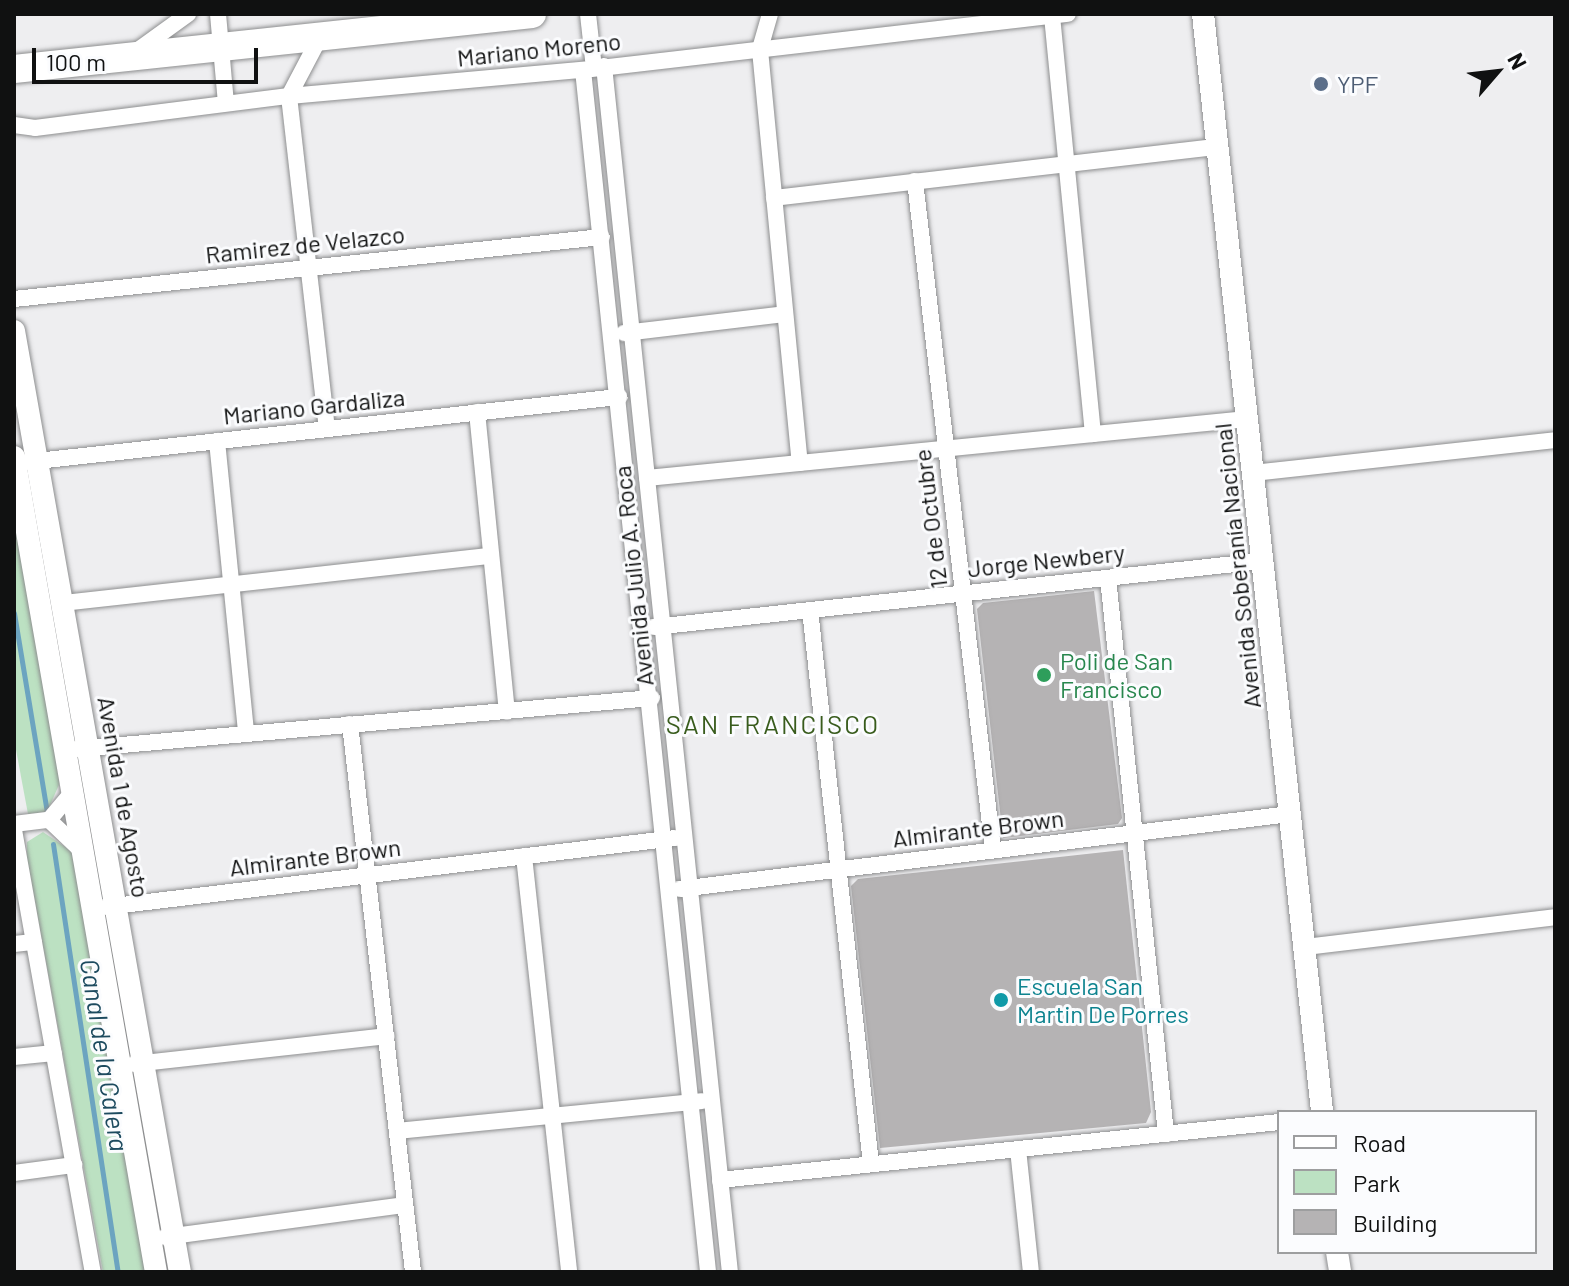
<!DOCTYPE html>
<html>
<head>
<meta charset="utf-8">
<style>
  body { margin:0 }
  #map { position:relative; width:1569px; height:1286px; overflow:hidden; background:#eeeef0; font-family:Barlow,sans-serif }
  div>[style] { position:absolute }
  .green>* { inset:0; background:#bce1c2 }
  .stream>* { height:5px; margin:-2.5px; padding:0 2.5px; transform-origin:2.5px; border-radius:2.5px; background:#6ca4c0 }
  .building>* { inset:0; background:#b5b3b4 }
  .roads { filter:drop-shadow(0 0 2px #8d8e8f) drop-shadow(0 0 2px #8d8e8f) }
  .street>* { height:16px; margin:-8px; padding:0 8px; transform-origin:8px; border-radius:8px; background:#fff }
  .secondary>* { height:22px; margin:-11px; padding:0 11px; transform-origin:11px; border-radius:11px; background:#fff }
  .highway>* { height:28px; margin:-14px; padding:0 14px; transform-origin:14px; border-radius:14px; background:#fff }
  .dots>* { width:22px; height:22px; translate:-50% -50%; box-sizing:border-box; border:4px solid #fbfcfe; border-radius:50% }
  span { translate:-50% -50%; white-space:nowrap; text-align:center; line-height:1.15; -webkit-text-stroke:6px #fbfcfe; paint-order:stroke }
  .street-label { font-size:24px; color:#101111 }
  .service-label { font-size:24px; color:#4e5e75 }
  .left { translate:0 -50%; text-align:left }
  .leisure-label { font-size:24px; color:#27864d }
  .culture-label { font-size:24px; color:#0d838f }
  .neighbourhood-label { font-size:26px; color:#395c1d; letter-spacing:2px }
  .water-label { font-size:26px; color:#1d4b5f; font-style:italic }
  .frame { position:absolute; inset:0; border:16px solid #101111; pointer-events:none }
  .legend { position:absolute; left:1277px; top:1110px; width:260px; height:144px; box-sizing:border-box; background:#fbfcfe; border:2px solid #9d9e9f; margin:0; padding:10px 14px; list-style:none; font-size:24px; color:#101111 }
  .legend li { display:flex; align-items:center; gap:16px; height:40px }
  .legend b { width:40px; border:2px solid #9d9e9f }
  .north { position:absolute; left:1457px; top:32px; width:80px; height:80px; -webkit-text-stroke:6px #fbfcfe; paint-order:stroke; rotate:62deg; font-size:22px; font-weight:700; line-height:32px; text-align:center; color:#101111 }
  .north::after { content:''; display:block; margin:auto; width:28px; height:36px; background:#101111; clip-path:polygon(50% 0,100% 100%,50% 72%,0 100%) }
  .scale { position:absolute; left:32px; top:48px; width:226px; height:36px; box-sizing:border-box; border:4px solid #101111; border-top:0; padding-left:10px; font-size:24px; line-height:28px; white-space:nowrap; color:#101111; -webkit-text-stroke:6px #fbfcfe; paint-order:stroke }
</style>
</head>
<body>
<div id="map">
  <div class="green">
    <div style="clip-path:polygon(14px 507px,62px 778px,47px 812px,28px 814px,14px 739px)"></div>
    <div style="clip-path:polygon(43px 832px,74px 853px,149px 1272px,103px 1272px,27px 858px,27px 842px)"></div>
  </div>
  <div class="stream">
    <div style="left:14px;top:613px;width:202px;rotate:80.6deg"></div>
    <div style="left:53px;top:844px;width:433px;rotate:81.4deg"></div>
  </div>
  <div class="building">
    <div style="clip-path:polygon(1094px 591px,1122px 818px,1118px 824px,1003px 838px,977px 609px,983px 603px)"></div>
    <div style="clip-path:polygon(1123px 850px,1151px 1112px,1146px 1123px,880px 1148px,851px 886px,858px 879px)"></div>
  </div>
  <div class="roads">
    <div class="street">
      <div style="left:218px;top:14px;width:89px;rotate:84.9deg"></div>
      <div style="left:588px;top:14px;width:54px;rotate:83.7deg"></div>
      <div style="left:770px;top:14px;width:37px;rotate:106deg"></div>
      <div style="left:760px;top:50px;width:415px;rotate:84.5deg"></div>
      <div style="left:1052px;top:16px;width:420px;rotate:84.4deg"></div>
      <div style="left:320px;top:37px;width:67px;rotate:117.7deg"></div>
      <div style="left:289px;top:96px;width:335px;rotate:83.5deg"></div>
      <div style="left:134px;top:53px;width:67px;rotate:-35.8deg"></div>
      <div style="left:604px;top:66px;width:1213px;rotate:84.04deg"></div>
      <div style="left:583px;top:70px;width:1208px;rotate:84.06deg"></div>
      <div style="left:14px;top:125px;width:21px;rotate:8deg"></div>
      <div style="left:35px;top:128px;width:256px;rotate:-7.2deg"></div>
      <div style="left:289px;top:96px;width:295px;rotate:-5.1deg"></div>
      <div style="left:583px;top:70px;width:488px;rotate:-6.6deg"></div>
      <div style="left:915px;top:181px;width:674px;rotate:83.35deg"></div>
      <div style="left:774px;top:198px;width:447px;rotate:-6.6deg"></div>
      <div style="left:14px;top:299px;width:591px;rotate:-6.02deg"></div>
      <div style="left:624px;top:333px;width:162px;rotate:-6.7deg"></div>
      <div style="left:477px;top:412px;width:301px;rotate:84.3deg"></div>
      <div style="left:217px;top:441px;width:293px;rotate:84.3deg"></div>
      <div style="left:28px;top:462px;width:595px;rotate:-6.28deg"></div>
      <div style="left:1253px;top:473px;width:304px;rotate:-6.2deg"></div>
      <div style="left:647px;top:478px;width:603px;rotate:-5.62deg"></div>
      <div style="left:1108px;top:578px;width:559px;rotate:84.04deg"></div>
      <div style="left:63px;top:603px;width:429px;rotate:-6.3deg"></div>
      <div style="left:810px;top:610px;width:557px;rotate:83.72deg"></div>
      <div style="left:654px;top:627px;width:613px;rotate:-6.19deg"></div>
      <div style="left:350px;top:724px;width:552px;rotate:83.44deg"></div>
      <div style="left:77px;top:749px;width:577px;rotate:-5.07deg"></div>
      <div style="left:49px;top:820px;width:50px;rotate:43.4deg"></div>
      <div style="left:49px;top:820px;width:39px;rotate:-50deg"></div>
      <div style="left:14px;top:824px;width:35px;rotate:-7deg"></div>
      <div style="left:14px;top:830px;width:449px;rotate:79.9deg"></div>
      <div style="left:524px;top:856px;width:418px;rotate:83.8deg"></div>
      <div style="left:680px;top:889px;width:615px;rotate:-7.01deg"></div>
      <div style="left:106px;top:907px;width:573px;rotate:-6.91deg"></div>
      <div style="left:14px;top:944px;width:20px;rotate:-6deg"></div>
      <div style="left:1305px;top:947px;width:252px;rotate:-6.8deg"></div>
      <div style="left:14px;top:1057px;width:40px;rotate:-5.7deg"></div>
      <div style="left:134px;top:1064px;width:254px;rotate:-6.3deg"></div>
      <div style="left:397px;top:1131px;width:306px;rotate:-5.6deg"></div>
      <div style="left:1018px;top:1149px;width:124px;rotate:84deg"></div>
      <div style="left:14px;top:1173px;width:61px;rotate:-7.6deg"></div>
      <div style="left:720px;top:1180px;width:562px;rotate:-5.92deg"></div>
      <div style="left:165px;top:1237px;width:242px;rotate:-7.6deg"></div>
    </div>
    <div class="secondary">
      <div style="left:1203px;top:14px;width:1104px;rotate:83.81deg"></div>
      <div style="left:14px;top:331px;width:956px;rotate:80deg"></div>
      <div style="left:14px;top:457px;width:827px;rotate:80.12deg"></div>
      <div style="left:1337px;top:1252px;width:20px;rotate:81deg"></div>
    </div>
    <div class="highway">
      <div style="left:14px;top:69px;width:521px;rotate:-6.06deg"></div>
    </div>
  </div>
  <div class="dots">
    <div style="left:1321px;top:84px;background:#5c6f8a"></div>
    <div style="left:1044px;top:675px;background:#2e9e5b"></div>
    <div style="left:1001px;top:1000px;background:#0f9aa8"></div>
  </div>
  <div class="street-label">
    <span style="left:539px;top:49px;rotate:-6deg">Mariano Moreno</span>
    <span style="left:305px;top:244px;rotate:-6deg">Ramirez de Velazco</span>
    <span style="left:314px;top:406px;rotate:-6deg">Mariano Gardaliza</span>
    <span style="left:930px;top:519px;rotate:-97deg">12 de Octubre</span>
    <span style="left:1046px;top:560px;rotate:-6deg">Jorge Newbery</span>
    <span style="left:1237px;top:566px;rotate:-96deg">Avenida Soberanía Nacional</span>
    <span style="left:633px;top:576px;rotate:-96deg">Avenida Julio A. Roca</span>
    <span style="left:124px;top:797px;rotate:80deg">Avenida 1 de Agosto</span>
    <span style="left:978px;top:828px;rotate:-7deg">Almirante Brown</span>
    <span style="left:315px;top:857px;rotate:-7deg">Almirante Brown</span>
  </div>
  <div class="service-label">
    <span class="left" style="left:1337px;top:84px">YPF</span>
  </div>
  <div class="leisure-label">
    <span class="left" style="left:1060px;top:675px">Poli de San<br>Francisco</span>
  </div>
  <div class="culture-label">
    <span class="left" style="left:1017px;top:1000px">Escuela San<br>Martin De Porres</span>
  </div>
  <div class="neighbourhood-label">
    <span style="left:773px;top:724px">SAN FRANCISCO</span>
  </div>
  <div class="water-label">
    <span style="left:105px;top:1055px;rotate:81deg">Canal de la Calera</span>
  </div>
  <div class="frame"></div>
  <ul class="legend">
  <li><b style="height:10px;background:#fff"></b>Road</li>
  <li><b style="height:22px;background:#bce1c2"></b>Park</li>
  <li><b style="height:22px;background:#b5b3b4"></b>Building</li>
  </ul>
  <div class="north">N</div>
  <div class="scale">100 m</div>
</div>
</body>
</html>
